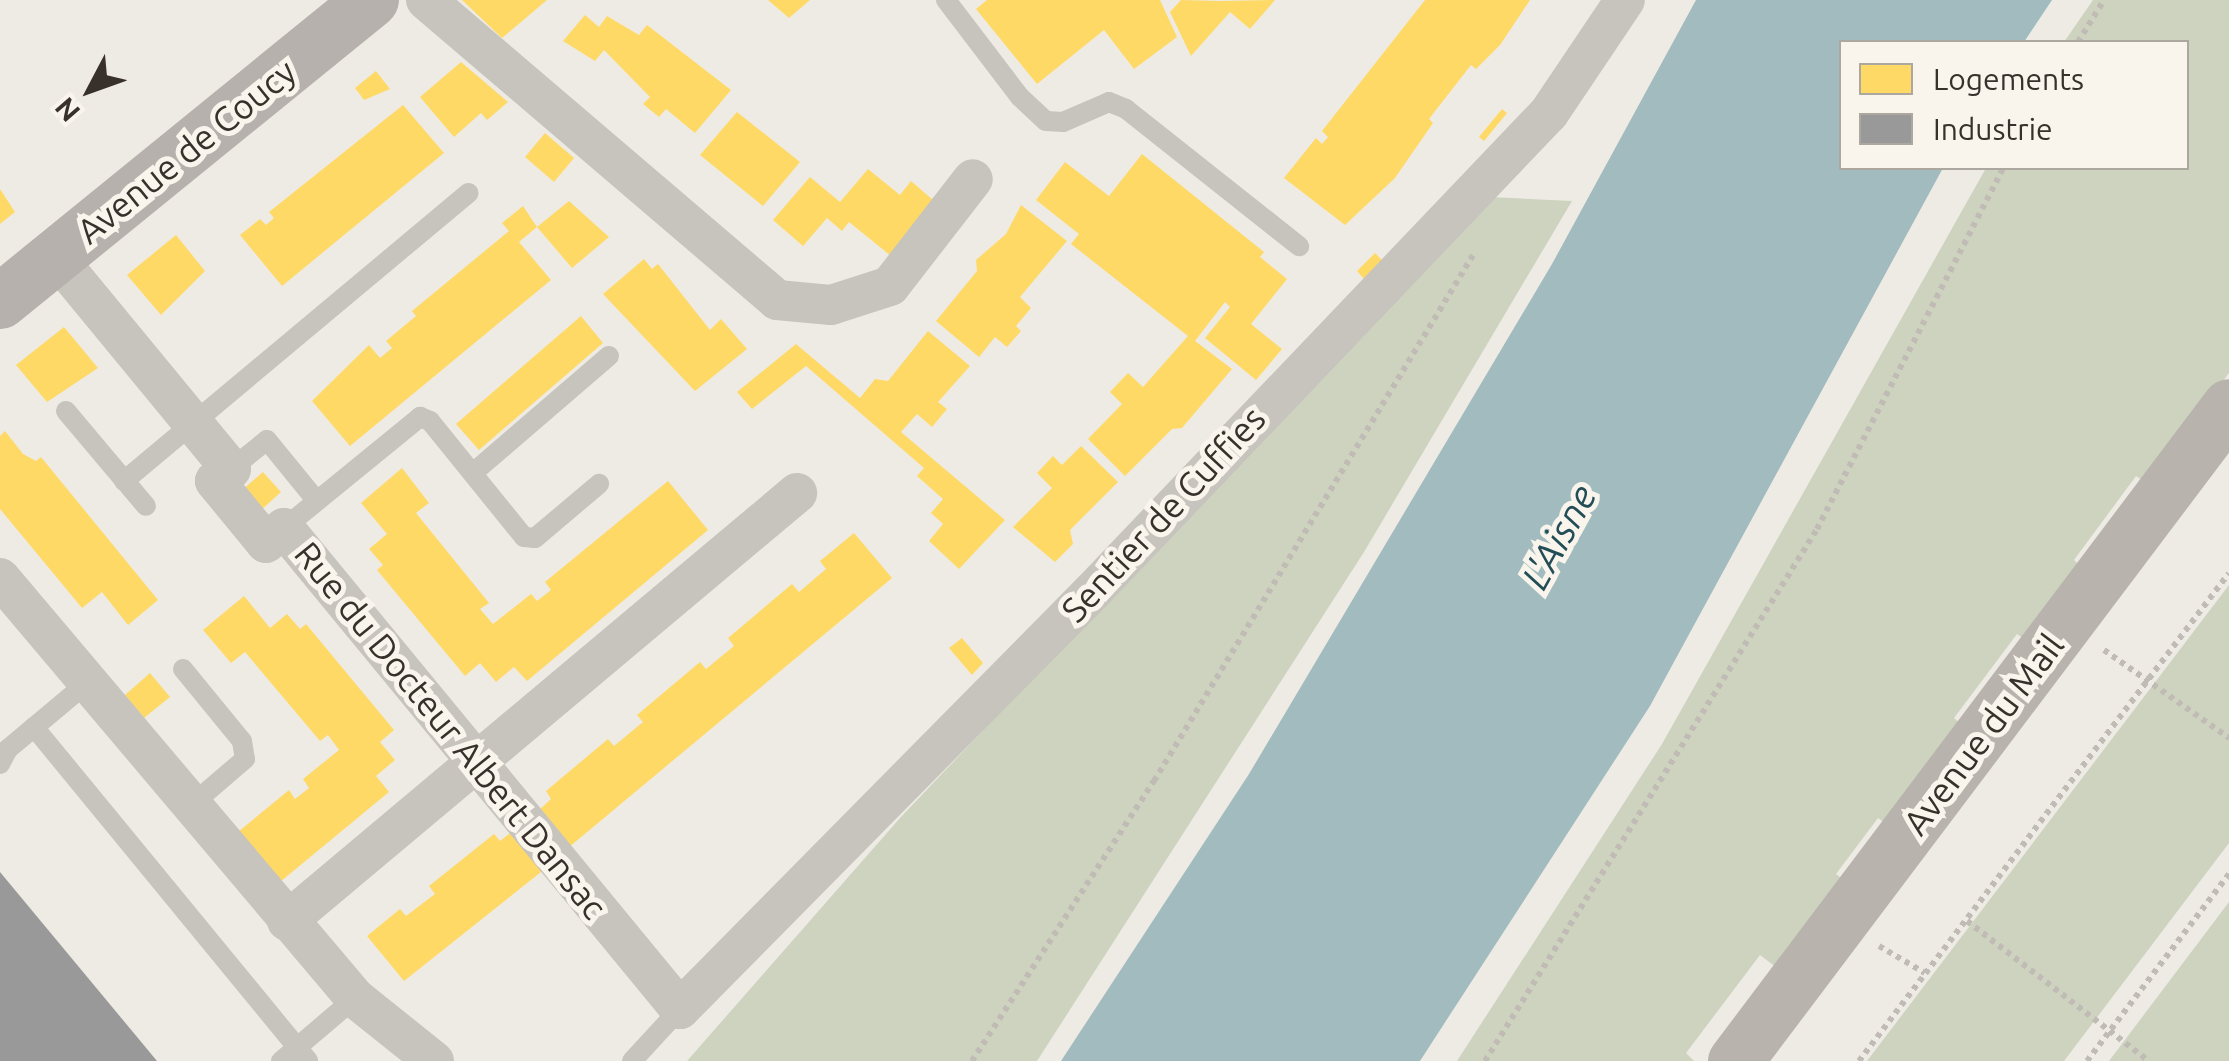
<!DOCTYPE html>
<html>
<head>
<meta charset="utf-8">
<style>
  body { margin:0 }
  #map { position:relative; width:2229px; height:1061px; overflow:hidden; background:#eeebe4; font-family:Ubuntu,sans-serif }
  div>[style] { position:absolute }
  .green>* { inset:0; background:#cdd3bf }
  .water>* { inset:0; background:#a2bbbe }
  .homes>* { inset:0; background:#ffd966 }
  .industry>* { inset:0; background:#999 }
  .path>* { height:6px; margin-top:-3px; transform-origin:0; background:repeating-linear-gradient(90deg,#c0bbb5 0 5px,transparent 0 10px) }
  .lane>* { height:20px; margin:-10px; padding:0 10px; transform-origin:10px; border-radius:10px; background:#c7c3bd }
  .street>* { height:40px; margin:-20px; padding:0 20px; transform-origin:20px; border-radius:20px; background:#c7c3bd }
  .secondary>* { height:55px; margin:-27.5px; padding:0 27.5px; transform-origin:27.5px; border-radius:27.5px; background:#b8b3ad }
  .primary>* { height:55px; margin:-27.5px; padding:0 27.5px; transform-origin:27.5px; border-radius:27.5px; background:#b6b1ac }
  span { translate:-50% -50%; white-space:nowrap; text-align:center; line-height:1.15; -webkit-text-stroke:10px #f9f5ed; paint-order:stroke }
  .street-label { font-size:35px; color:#38312b }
  .water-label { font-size:38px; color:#234d57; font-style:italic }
  .legend { position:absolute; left:1839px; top:40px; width:350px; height:130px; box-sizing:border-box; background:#f9f5ed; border:2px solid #aca79f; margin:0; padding:12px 18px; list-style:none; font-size:30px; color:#38312b }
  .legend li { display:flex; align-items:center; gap:20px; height:50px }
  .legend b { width:50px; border:2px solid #aca79f }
  .north { position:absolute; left:40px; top:40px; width:100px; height:100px; -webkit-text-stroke:8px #f9f5ed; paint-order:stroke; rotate:229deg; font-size:28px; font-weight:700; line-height:40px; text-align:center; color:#38312b }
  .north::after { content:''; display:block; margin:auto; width:35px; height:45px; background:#38312b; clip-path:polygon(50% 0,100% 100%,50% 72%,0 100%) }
</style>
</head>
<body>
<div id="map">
  <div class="green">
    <div style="clip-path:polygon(2093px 0,2229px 0,2229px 373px,2146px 483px,2136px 476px,2074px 560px,2082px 568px,2027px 641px,2017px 634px,1954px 718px,1963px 726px,1888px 825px,1878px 818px,1836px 874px,1845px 881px,1777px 968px,1760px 955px,1686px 1053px,1694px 1061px,1457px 1061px,1662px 744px,1986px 168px,2186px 168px,2186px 42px,2064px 42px)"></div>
    <div style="clip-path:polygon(1489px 197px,1572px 201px,1364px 552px,1037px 1061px,687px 1061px,900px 818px)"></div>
    <div style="clip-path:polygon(2229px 585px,2229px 843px,2064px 1061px,1867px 1061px)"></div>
    <div style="clip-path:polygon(2229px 902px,2229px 1061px,2109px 1061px)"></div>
  </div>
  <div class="water">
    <div style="clip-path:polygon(1696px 0,2052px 0,2024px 42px,1842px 42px,1842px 168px,1943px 168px,1650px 706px,1420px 1061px,1061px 1061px,1249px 774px,1552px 264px)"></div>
  </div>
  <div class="homes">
    <div style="clip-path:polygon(462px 0,547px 0,502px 38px)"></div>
    <div style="clip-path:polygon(768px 0,810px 0,789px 18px)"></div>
    <div style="clip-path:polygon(987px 0,1160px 0,1177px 37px,1134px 69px,1104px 30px,1037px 84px,976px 9px)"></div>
    <div style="clip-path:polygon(1181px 0,1220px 1px,1275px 0,1250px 29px,1230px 12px,1191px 56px,1170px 12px)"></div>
    <div style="clip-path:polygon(1425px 0,1530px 0,1500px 45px,1476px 69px,1471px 65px,1429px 119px,1433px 123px,1395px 178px,1345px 225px,1284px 178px,1316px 138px,1322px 144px,1328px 137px,1322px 131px)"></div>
    <div style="clip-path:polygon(585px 15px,599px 27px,607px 16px,639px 35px,647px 25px,731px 90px,695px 133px,666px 109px,659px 117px,643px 104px,650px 97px,604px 50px,595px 61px,563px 41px)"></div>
    <div style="clip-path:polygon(461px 62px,508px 102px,487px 120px,481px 113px,454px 137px,420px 97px)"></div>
    <div style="clip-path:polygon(376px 71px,390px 89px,364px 100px,355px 88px)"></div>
    <div style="clip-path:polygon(403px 105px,444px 153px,282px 286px,240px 235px,260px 219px,266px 225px,274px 218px,269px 212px)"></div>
    <div style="clip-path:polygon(1502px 109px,1507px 113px,1484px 141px,1479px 137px)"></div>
    <div style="clip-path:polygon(737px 112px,800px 162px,763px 206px,700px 155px)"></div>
    <div style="clip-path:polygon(545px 133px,574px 158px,554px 182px,525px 157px)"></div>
    <div style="clip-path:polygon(1142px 154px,1264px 252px,1260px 257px,1287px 279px,1251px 324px,1282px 349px,1256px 380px,1205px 338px,1230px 307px,1225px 302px,1195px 341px,1232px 369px,1182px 428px,1172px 429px,1125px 476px,1088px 439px,1122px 404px,1110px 392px,1128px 373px,1143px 387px,1188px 336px,1071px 244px,1079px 234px,1036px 200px,1065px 162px,1109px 196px)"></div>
    <div style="clip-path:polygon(868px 169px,900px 195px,911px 181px,933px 200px,891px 256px,849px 222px,842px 231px,827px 218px,803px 246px,773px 220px,810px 177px,840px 202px)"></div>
    <div style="clip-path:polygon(0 189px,15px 212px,0 224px)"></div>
    <div style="clip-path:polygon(569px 201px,609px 237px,572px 268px,537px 227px,519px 242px,551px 280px,350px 446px,312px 401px,369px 345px,380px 358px,392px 348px,386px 341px,416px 316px,412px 311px,509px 231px,502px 223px,523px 206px,537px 227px)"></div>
    <div style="clip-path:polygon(1021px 205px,1067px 241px,1020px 297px,1031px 308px,1016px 326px,1021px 331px,1007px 347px,995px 337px,979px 357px,936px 321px,977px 271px,976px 260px,1006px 234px)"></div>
    <div style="clip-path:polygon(176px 235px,205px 271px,161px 315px,127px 275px)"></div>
    <div style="clip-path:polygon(1375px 253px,1383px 261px,1365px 280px,1357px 271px)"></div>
    <div style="clip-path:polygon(644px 259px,652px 269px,658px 264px,710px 330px,721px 319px,747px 349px,695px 391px,603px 294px)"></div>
    <div style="clip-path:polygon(581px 316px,603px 343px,479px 450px,456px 424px)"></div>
    <div style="clip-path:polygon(64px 327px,98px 368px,47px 402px,16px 365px)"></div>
    <div style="clip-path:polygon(928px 331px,970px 366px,938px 402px,947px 409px,932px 427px,917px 414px,901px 432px,1005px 520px,959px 569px,929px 541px,943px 524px,931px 513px,943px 499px,917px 476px,924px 468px,806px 366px,752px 409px,737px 392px,796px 344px,860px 398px,875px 379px,888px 381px)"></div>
    <div style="clip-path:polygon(5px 431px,23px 454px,36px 461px,41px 457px,158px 600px,128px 625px,102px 592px,82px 608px,0 509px,0 436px)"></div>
    <div style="clip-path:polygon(1081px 446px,1118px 482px,1070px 530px,1073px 544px,1055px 562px,1013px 527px,1052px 488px,1037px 473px,1053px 456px,1062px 465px)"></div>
    <div style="clip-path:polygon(402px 468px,429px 503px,416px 513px,489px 603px,480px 609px,493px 624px,531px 594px,537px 601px,551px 590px,545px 582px,668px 481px,708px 530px,527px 681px,514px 667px,496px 682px,480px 663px,465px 676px,377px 570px,383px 565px,369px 549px,387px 534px,361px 503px)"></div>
    <div style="clip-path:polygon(263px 472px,281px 492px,260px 511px,242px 490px)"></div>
    <div style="clip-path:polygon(854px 533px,892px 578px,568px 848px,538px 811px,551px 799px,546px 791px,608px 739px,614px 746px,643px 722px,637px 715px,700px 662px,706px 669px,734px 646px,728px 638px,792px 584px,799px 592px,826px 569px,820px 561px)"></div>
    <div style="clip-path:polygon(244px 596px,270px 628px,287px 614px,300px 629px,306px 624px,394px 730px,380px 742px,395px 760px,376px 776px,389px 792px,280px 882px,238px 832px,289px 790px,295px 799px,309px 788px,303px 779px,339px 750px,328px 735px,320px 741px,245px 652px,231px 663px,203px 630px)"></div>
    <div style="clip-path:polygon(962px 638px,983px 663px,972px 675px,949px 648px)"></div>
    <div style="clip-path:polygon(150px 673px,170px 697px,144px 718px,125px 695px)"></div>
    <div style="clip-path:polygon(514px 830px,546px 868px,404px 981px,367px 936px,400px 909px,406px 916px,435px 894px,429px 886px,494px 834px,500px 841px)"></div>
  </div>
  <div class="industry">
    <div style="clip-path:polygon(0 872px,157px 1061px,0 1061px)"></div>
  </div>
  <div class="path">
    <div style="left:2078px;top:42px;width:49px;rotate:-58.2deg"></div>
    <div style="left:2104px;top:650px;width:153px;rotate:35.1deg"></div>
    <div style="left:1967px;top:921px;width:230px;rotate:37.6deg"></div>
    <div style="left:1879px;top:946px;width:53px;rotate:30.4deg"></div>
    <div style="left:972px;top:1061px;width:334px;rotate:-57deg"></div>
    <div style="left:1154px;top:781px;width:615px;rotate:-58.76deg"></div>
    <div style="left:1485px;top:1061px;width:627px;rotate:-58.03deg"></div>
    <div style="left:1817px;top:529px;width:406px;rotate:-62.7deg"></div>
    <div style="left:1859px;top:1061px;width:612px;rotate:-52.83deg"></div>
    <div style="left:2087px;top:1061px;width:235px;rotate:-52.8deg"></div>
  </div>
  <div class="lane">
    <div style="left:946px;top:0;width:122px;rotate:52.7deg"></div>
    <div style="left:1020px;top:97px;width:35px;rotate:43deg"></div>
    <div style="left:1046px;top:121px;width:17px;rotate:3deg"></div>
    <div style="left:1063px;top:122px;width:50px;rotate:-23.5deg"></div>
    <div style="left:1109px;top:102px;width:18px;rotate:22deg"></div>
    <div style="left:1126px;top:109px;width:221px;rotate:38.4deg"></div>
    <div style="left:66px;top:411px;width:124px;rotate:49.9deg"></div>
    <div style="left:231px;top:469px;width:46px;rotate:-38.9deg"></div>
    <div style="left:267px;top:440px;width:77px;rotate:50.8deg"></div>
    <div style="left:474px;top:472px;width:178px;rotate:-40.7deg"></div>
    <div style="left:124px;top:481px;width:449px;rotate:-39.9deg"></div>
    <div style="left:284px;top:528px;width:176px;rotate:-39.2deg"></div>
    <div style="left:420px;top:417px;width:11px;rotate:22deg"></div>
    <div style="left:430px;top:421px;width:149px;rotate:51deg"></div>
    <div style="left:524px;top:537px;width:11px;rotate:5deg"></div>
    <div style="left:535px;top:538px;width:84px;rotate:-40.2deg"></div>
    <div style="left:183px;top:669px;width:93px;rotate:50.7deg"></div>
    <div style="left:242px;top:741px;width:18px;rotate:81deg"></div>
    <div style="left:245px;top:759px;width:74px;rotate:139.4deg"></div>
    <div style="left:34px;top:727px;width:432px;rotate:50.6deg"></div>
    <div style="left:0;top:764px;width:17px;rotate:-62deg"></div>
    <div style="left:8px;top:749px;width:104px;rotate:-39.9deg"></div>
    <div style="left:281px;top:1061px;width:97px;rotate:-40.4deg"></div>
    <div style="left:632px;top:1061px;width:71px;rotate:-47.3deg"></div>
  </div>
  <div class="street">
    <div style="left:426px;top:0;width:462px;rotate:40.5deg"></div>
    <div style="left:777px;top:300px;width:54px;rotate:5.3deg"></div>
    <div style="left:831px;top:305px;width:62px;rotate:-17.9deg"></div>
    <div style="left:890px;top:286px;width:135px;rotate:-52.2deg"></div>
    <div style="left:56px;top:257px;width:275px;rotate:50.5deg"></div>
    <div style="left:231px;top:469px;width:20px;rotate:143deg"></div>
    <div style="left:215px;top:481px;width:80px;rotate:50.6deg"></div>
    <div style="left:266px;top:543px;width:23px;rotate:-40deg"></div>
    <div style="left:284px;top:528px;width:623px;rotate:50.54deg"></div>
    <div style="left:680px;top:1009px;width:586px;rotate:-45.35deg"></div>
    <div style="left:1092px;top:592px;width:662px;rotate:-46.35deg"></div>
    <div style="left:1549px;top:113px;width:136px;rotate:-56.1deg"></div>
    <div style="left:0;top:578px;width:550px;rotate:49.79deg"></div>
    <div style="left:355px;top:998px;width:101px;rotate:38.6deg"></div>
    <div style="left:287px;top:921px;width:666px;rotate:-40deg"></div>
  </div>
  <div class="secondary">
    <div style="left:1735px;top:1061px;width:820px;rotate:-52.98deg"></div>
  </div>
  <div class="primary">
    <div style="left:0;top:301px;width:478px;rotate:-39.1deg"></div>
  </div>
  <div class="street-label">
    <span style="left:186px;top:151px;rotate:-39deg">Avenue de Coucy</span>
    <span style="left:1163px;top:514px;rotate:-47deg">Sentier de Cuffies</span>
    <span style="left:451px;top:730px;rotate:51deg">Rue du Docteur Albert Dansac</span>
    <span style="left:1983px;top:734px;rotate:-53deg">Avenue du Mail</span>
  </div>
  <div class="water-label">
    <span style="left:1559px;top:537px;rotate:-61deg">L'Aisne</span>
  </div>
  <ul class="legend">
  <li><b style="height:28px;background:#ffd966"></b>Logements</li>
  <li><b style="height:28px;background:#999"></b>Industrie</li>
  </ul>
  <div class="north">N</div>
</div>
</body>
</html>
